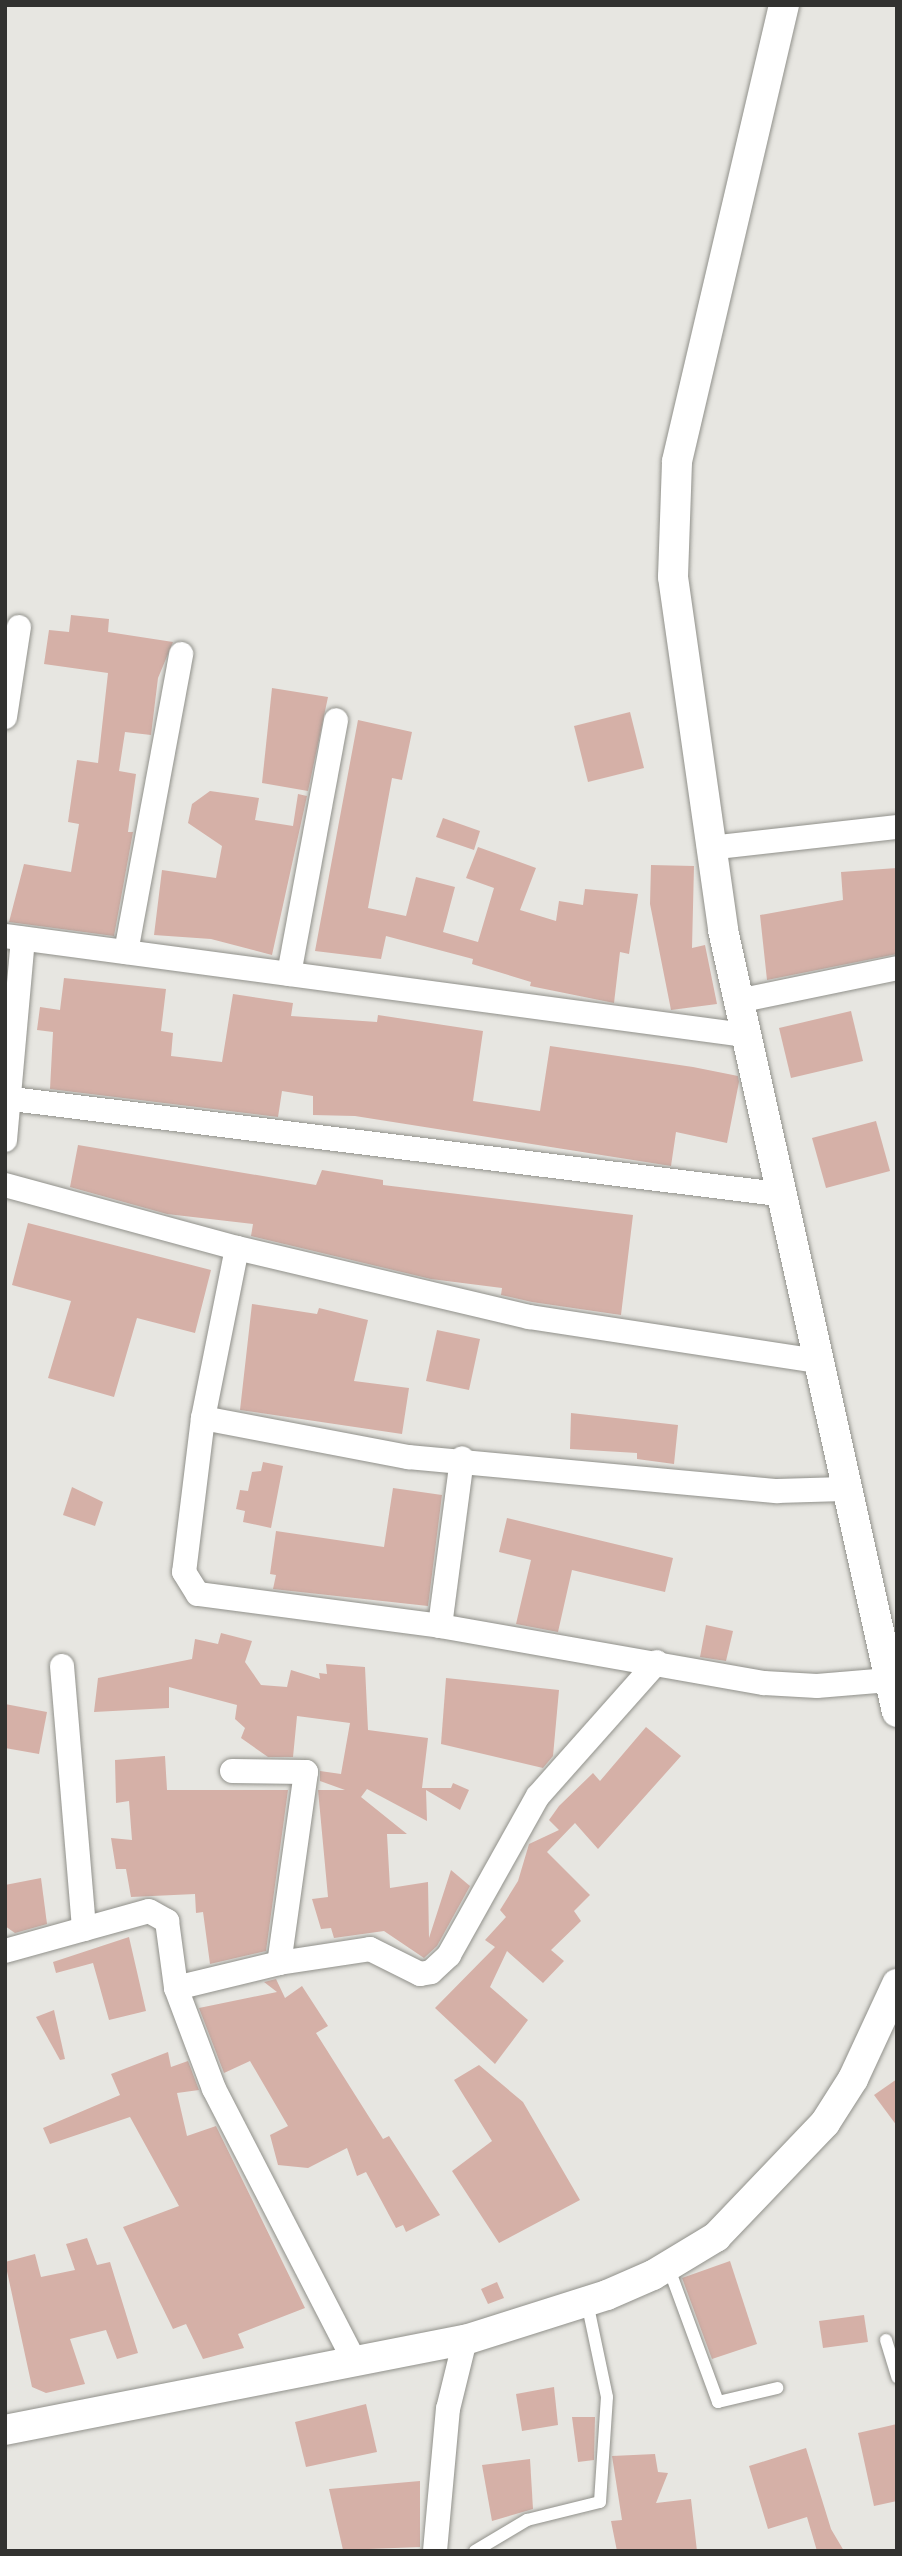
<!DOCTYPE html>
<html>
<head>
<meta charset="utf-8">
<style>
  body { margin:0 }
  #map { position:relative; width:902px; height:2556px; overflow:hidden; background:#e7e6e1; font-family:"Noto Sans",sans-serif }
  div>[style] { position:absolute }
  .building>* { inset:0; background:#d5b0a7 }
  .roads { filter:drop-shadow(0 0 2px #91918b) drop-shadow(0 0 2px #91918b) }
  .service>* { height:12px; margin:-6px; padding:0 6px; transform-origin:6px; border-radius:6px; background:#fff }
  .minor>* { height:24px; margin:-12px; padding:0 12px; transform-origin:12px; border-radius:12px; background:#fff }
  .tertiary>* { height:30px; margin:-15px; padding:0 15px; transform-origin:15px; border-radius:15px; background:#fff }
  span { translate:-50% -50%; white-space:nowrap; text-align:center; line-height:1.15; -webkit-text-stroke:5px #f4f4ee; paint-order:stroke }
  .frame { position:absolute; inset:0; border:7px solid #323230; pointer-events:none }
</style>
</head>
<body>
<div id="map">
  <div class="building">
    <div style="clip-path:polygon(71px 615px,109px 619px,108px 632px,173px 642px,158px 678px,151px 735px,125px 732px,119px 771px,136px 774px,128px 832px,133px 832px,114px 936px,9px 922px,24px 864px,71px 872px,79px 824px,68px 822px,77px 760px,98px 763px,108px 673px,44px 664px,49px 630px,69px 632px)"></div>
    <div style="clip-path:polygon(272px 688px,328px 697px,308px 791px,262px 783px)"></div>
    <div style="clip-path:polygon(630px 712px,644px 768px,588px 782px,574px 726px)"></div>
    <div style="clip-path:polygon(358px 720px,412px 732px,402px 780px,392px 778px,368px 908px,406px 916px,416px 877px,455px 887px,443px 932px,478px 942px,494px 888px,466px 878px,478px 847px,536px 868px,520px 910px,556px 921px,559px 901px,583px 905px,585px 889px,638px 894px,629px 954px,620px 952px,614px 1003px,530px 986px,531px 982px,472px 964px,473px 959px,386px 936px,381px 959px,315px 951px)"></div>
    <div style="clip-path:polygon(210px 791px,259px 798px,255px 820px,293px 826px,298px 794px,307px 796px,272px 955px,211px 939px,154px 935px,162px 870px,216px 878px,222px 846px,188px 823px,192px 804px)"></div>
    <div style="clip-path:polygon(443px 818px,480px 831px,474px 850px,436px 837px)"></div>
    <div style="clip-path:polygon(651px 865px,694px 866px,692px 948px,705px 945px,717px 1004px,671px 1010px,650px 904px)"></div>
    <div style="clip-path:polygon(897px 868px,897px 954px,767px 980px,760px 915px,843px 900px,841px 872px)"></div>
    <div style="clip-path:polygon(64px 978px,166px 989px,161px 1031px,173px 1033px,171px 1056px,222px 1062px,233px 994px,293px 1003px,291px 1016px,377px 1022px,378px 1015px,483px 1031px,473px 1101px,540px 1111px,550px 1046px,693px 1067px,738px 1076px,739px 1082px,727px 1143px,676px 1132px,671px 1166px,355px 1116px,313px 1115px,313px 1096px,282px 1091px,278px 1117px,50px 1089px,53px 1032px,37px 1030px,40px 1007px,60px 1010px)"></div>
    <div style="clip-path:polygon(851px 1011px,863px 1061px,791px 1078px,779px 1028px)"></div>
    <div style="clip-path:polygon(876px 1121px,890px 1171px,826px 1188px,812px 1138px)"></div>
    <div style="clip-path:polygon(78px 1145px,316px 1185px,322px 1170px,383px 1180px,383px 1185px,633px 1215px,621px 1315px,532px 1302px,501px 1295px,502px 1288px,431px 1279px,251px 1236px,253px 1224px,167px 1214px,70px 1187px)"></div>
    <div style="clip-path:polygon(28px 1223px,211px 1270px,195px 1333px,137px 1318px,114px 1397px,48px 1378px,71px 1301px,12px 1285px)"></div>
    <div style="clip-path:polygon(252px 1304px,317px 1314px,319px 1308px,368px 1320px,354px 1381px,409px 1388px,402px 1434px,240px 1410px)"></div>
    <div style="clip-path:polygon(437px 1330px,480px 1339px,469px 1390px,426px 1381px)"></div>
    <div style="clip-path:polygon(571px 1413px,678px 1425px,674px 1464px,637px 1459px,637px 1453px,570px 1449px)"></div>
    <div style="clip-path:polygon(263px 1462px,283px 1466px,271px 1528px,243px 1522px,245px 1511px,236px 1509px,240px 1490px,248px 1491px,252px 1472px,261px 1471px)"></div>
    <div style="clip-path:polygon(72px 1487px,103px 1502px,95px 1526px,63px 1515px)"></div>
    <div style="clip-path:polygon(393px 1488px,442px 1495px,428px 1606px,273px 1589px,276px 1575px,270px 1574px,276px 1531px,384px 1547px)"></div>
    <div style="clip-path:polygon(507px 1518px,673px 1558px,665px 1592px,572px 1570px,558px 1632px,516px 1624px,531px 1560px,499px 1552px)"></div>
    <div style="clip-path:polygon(706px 1625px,733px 1631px,726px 1661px,700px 1657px)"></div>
    <div style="clip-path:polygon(221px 1633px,252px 1641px,245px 1662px,261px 1685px,287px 1687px,291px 1670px,320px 1679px,319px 1673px,327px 1674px,326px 1664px,365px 1667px,368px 1730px,428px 1738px,422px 1788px,451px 1788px,453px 1783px,469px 1790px,460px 1810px,426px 1790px,427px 1821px,367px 1789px,361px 1797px,407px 1834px,387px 1834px,390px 1888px,428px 1882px,429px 1938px,451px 1870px,470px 1886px,437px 1946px,424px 1958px,384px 1931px,334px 1938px,331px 1928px,321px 1929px,312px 1899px,328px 1897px,318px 1790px,345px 1790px,320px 1781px,320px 1771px,341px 1774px,350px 1723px,297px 1716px,293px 1757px,268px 1757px,241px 1738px,245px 1728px,235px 1719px,237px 1705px,169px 1687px,169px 1708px,94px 1712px,98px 1678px,192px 1659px,195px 1639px,218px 1644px)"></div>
    <div style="clip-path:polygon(446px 1678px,559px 1690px,553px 1756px,543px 1768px,441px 1744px)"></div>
    <div style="clip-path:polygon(5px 1704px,47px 1712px,39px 1754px,5px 1748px)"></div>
    <div style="clip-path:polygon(646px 1727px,681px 1756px,598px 1849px,575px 1823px,547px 1852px,590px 1895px,574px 1911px,581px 1921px,551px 1950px,564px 1961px,543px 1983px,507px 1951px,490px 1987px,528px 2020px,495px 2064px,435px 2008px,495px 1947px,485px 1940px,506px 1917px,500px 1910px,518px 1881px,529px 1844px,559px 1830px,549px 1820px,559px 1806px,593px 1773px,600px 1781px)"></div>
    <div style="clip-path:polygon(165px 1756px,167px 1790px,288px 1790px,266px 1951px,210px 1964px,203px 1912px,196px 1913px,195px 1894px,131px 1897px,126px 1869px,116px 1869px,111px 1838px,132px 1840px,129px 1801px,116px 1803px,115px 1760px)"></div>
    <div style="clip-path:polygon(41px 1878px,47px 1924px,15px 1933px,5px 1926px,5px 1885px)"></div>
    <div style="clip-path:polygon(129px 1937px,146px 2011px,109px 2020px,93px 1963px,56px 1973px,53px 1962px)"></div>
    <div style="clip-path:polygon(276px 1979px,285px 1998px,302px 1986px,328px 2026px,316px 2033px,383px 2139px,389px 2136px,440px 2215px,406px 2232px,403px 2225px,396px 2228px,366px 2172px,357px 2176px,347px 2148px,308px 2168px,278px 2165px,270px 2135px,288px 2126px,250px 2061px,224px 2073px,199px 2008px,277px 1992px,264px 1982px)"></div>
    <div style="clip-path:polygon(54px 2010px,65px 2059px,60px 2060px,36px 2017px)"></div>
    <div style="clip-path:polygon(168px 2052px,171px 2067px,188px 2061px,199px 2090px,177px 2093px,187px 2136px,216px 2126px,305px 2308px,238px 2334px,244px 2348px,203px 2359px,186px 2324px,173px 2329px,123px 2227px,179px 2206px,130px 2117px,50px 2144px,43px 2128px,120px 2095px,111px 2074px)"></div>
    <div style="clip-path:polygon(479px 2065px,523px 2102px,580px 2200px,499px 2243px,452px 2171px,492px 2141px,454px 2080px)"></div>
    <div style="clip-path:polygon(897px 2079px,897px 2126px,874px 2095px)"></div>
    <div style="clip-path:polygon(87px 2238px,97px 2265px,110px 2262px,138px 2353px,117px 2359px,106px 2330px,70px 2339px,85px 2384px,46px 2393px,32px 2387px,5px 2262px,35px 2254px,41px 2277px,75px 2270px,66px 2244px)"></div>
    <div style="clip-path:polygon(730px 2261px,757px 2344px,712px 2359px,682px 2278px)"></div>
    <div style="clip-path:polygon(497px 2282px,504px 2298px,488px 2304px,481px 2289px)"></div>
    <div style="clip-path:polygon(864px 2315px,868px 2342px,823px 2348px,819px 2321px)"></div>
    <div style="clip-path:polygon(554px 2387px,558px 2425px,522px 2431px,516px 2394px)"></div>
    <div style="clip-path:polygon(366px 2404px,377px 2452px,306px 2467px,295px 2422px)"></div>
    <div style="clip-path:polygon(572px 2417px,595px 2417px,594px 2460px,578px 2462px)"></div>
    <div style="clip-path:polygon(897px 2424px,897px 2501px,874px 2506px,858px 2433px)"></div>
    <div style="clip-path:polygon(806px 2448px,831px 2529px,844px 2551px,817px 2551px,807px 2517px,768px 2529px,749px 2466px)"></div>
    <div style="clip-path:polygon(655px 2454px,658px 2472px,668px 2473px,656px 2503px,691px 2499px,697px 2551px,617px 2551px,611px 2521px,622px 2520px,612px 2456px)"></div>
    <div style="clip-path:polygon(530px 2459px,533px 2509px,492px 2521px,482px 2465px)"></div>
    <div style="clip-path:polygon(420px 2481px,420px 2547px,343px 2550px,329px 2489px)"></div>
  </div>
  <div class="roads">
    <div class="service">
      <div style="left:668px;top:2266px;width:145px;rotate:69.8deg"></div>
      <div style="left:718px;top:2402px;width:61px;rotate:-13.3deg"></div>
      <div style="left:886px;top:2340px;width:39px;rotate:73deg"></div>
      <div style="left:475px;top:2551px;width:61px;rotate:-30.8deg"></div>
      <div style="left:527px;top:2520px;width:75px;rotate:-13.9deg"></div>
      <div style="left:600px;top:2502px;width:105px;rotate:-86.2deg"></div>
      <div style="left:607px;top:2397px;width:97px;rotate:-101.9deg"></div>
    </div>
    <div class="minor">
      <div style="left:5px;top:717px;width:91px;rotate:-81.2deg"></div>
      <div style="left:709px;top:848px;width:189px;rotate:-6.4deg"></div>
      <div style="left:5px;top:936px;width:747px;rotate:7.62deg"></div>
      <div style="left:126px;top:952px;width:303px;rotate:-79.5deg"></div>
      <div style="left:289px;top:974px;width:258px;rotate:-79.5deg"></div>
      <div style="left:738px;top:1001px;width:162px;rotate:-11.7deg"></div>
      <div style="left:12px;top:1099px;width:772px;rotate:7.07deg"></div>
      <div style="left:5px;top:1140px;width:202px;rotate:-84.9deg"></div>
      <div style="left:5px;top:1185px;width:240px;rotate:15.2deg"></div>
      <div style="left:237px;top:1248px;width:300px;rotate:13.3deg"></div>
      <div style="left:529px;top:1317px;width:292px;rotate:8.7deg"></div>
      <div style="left:237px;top:1248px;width:173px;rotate:101.3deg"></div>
      <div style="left:203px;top:1418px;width:155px;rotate:97deg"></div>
      <div style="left:184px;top:1572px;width:26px;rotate:58deg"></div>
      <div style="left:198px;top:1594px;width:244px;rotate:7.5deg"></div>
      <div style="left:440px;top:1626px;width:329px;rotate:10deg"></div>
      <div style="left:764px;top:1683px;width:53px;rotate:3.2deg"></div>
      <div style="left:817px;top:1686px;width:72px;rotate:-4.8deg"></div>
      <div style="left:203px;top:1418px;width:209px;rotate:10.8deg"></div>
      <div style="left:408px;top:1457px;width:371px;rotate:5.3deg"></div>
      <div style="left:777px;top:1491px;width:67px;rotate:-1.7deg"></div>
      <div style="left:440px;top:1626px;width:169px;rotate:-82.5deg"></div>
      <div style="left:62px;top:1666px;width:264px;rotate:85.2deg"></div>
      <div style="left:232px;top:1771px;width:74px;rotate:0.8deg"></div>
      <div style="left:306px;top:1772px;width:193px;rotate:98deg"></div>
      <div style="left:5px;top:1951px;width:149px;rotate:-15.5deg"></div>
      <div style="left:149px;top:1911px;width:21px;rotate:29deg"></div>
      <div style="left:167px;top:1921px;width:68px;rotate:82.3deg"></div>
      <div style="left:176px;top:1988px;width:108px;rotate:69.4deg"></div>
      <div style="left:214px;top:2089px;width:303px;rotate:62.7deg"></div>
      <div style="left:176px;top:1988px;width:106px;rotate:-13.6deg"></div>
      <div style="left:279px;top:1963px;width:92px;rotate:-8.7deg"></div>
      <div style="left:370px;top:1949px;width:56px;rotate:26.6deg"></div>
      <div style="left:420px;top:1974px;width:11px;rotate:-10deg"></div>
      <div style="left:431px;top:1972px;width:25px;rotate:-43deg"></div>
      <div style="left:449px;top:1955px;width:182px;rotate:-60.8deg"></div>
      <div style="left:538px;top:1796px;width:179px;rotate:-48.4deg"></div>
      <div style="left:435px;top:2551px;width:143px;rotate:-84.8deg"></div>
      <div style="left:448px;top:2409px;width:71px;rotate:-76.2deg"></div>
    </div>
    <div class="tertiary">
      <div style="left:784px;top:5px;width:469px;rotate:103.2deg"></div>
      <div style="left:677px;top:462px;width:115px;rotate:92deg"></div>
      <div style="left:673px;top:577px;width:357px;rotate:81.9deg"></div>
      <div style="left:723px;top:930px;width:801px;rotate:77.46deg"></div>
      <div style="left:5px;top:2430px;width:469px;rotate:-11.1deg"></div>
      <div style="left:465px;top:2340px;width:149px;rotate:-17.6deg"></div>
      <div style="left:607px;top:2295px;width:50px;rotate:-23.5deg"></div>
      <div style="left:653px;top:2275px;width:74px;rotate:-31.1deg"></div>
      <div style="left:716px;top:2237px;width:158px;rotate:-46.3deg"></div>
      <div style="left:825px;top:2123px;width:52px;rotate:-57.5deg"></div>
      <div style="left:853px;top:2079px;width:105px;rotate:-65.1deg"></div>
    </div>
  </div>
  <div class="frame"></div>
</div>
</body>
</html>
